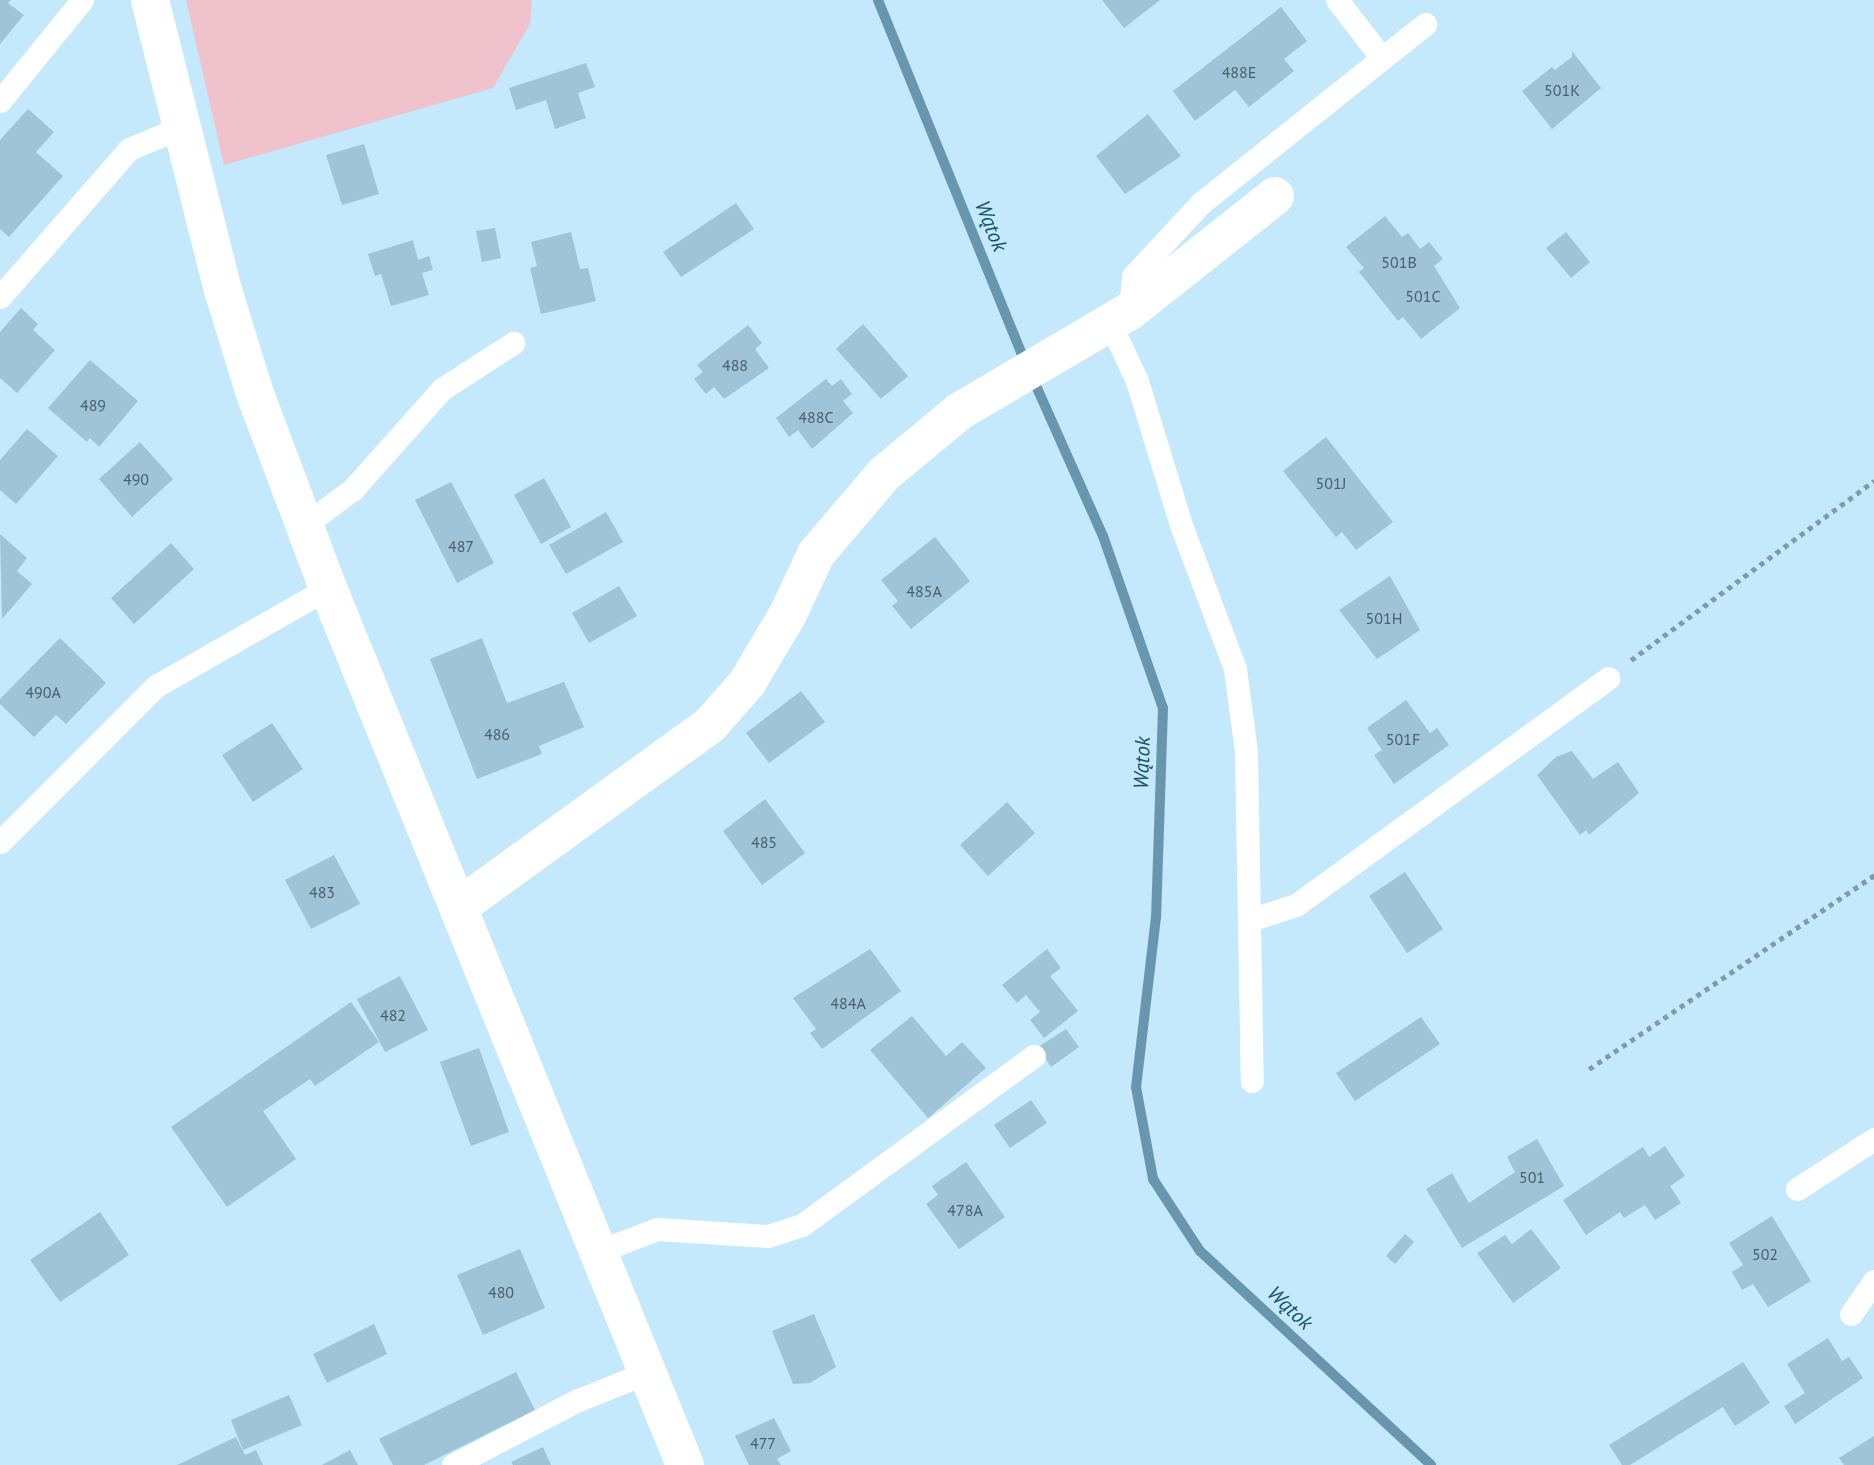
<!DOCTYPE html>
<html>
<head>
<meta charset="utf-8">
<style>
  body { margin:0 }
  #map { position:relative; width:1874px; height:1465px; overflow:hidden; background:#c4e8fc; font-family:"PT Sans",sans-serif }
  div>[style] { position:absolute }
  .green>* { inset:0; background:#f0c2cc }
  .stream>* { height:10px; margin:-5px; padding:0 5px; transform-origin:5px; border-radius:5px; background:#6896af }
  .building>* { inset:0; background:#a0c4d7 }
  .path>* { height:4.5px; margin-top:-2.25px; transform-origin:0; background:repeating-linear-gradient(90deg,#809baa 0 5px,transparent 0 10px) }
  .lane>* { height:23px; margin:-11.5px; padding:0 11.5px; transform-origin:11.5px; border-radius:11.5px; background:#fff }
  .street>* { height:38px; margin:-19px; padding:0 19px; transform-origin:19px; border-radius:19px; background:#fff }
  .secondary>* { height:38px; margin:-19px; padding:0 19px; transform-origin:19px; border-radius:19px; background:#fff }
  span { translate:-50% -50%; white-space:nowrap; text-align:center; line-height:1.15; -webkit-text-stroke:5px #c4e8fc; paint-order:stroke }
  .number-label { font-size:16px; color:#4a5f6a }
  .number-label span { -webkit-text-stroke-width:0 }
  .water-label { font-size:21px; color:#15506b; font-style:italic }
</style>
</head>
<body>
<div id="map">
  <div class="green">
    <div style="clip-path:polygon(186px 0,532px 0,530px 24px,493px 88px,224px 165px)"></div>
  </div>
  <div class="stream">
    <div style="left:878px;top:0;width:380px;rotate:67.9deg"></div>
    <div style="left:1021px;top:352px;width:201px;rotate:66deg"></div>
    <div style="left:1103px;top:536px;width:182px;rotate:70.8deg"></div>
    <div style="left:1163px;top:708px;width:209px;rotate:91.9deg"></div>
    <div style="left:1156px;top:917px;width:171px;rotate:96.7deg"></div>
    <div style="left:1136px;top:1087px;width:94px;rotate:79.5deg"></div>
    <div style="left:1153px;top:1179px;width:86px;rotate:56.9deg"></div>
    <div style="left:1200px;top:1251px;width:315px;rotate:42.8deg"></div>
  </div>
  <div class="building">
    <div style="clip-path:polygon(0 0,11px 0,8px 3px,24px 15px,0 44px)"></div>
    <div style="clip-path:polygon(1102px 0,1160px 0,1124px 28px)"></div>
    <div style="clip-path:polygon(1281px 7px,1307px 41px,1284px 59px,1294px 71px,1249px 107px,1235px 90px,1195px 121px,1173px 91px)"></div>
    <div style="clip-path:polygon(1572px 51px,1601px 88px,1552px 129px,1522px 91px,1552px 67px,1555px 70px,1572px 57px)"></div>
    <div style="clip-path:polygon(586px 63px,595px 87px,578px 93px,586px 118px,555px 129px,546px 100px,516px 110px,509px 88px)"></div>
    <div style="clip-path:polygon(28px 109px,54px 132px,36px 152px,63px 176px,9px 237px,0 229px,0 140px)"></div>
    <div style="clip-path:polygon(1148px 114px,1181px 156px,1125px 194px,1096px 156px)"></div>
    <div style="clip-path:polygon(364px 144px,379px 194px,342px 205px,326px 155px)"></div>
    <div style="clip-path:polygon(736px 203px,754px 229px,681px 277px,663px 252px)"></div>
    <div style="clip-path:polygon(1385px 216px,1402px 237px,1408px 233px,1420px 249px,1429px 242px,1443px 259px,1434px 266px,1460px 308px,1421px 339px,1403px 317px,1398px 321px,1359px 272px,1364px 268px,1346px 247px)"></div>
    <div style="clip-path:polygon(495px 228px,501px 258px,482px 262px,476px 231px)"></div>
    <div style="clip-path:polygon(571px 232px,580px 269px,588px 268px,596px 301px,541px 314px,530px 268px,537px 266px,531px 242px)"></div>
    <div style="clip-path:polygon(1566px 232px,1590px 262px,1571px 278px,1546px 248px)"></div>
    <div style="clip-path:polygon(413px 240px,418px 260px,429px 256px,433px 270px,422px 273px,429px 295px,391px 306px,381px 274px,375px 276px,368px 254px)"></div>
    <div style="clip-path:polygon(21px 308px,38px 324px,33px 330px,55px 350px,17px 393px,0 378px,0 332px)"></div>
    <div style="clip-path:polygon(863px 324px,908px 376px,881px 399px,836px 349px)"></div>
    <div style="clip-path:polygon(748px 325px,762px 343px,755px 349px,769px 368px,724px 399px,714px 387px,706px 394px,694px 379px,703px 372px,697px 365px)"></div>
    <div style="clip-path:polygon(90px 360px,138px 401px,99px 447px,90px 438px,87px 442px,48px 408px)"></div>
    <div style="clip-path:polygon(826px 379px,832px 386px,841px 379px,852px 394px,843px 401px,853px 413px,812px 449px,798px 430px,789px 437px,776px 418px)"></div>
    <div style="clip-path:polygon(27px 429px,58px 456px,16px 504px,0 490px,0 460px)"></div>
    <div style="clip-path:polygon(1326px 437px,1393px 522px,1356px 550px,1342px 532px,1336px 537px,1283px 471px)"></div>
    <div style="clip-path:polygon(140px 442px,173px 479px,132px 517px,99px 479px)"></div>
    <div style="clip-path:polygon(544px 478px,571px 527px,541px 544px,514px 495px)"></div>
    <div style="clip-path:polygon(451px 482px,494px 563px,457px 583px,415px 500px)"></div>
    <div style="clip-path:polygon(606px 512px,623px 542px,566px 574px,549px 545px)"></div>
    <div style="clip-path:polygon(0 534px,27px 558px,17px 571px,32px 584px,2px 619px)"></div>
    <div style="clip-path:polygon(935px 537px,970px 581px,911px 629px,892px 606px,898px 601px,881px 580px)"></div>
    <div style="clip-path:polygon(171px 543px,194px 569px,134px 624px,111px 598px)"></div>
    <div style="clip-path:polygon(1390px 576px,1420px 630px,1377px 659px,1339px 610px)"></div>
    <div style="clip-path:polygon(619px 586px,637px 616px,589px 643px,572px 613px)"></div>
    <div style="clip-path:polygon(60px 638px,106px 683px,66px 724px,56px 715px,34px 737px,0 704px,0 699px)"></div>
    <div style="clip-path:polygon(482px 638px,507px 703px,564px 682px,584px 727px,539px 746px,542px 754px,477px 779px,430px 659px)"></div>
    <div style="clip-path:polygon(801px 691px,825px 722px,769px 763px,746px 733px)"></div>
    <div style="clip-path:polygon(1406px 700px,1430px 733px,1437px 728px,1449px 745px,1394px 784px,1374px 755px,1382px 750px,1367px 728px)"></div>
    <div style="clip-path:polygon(272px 723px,303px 769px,253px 802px,222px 755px)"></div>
    <div style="clip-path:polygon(1572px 751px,1593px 779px,1618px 762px,1639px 793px,1589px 835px,1586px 830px,1580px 835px,1537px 775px,1556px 757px)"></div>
    <div style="clip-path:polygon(765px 799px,805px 853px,762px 885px,723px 831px)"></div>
    <div style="clip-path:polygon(1007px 802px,1035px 833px,988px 876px,960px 845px)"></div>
    <div style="clip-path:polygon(334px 855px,360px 904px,311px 929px,285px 880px)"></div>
    <div style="clip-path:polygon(1405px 872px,1443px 929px,1407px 953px,1369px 896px)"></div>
    <div style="clip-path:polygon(870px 949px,901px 991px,822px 1049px,810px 1033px,816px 1029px,793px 998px)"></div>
    <div style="clip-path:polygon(1047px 949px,1061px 968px,1050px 976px,1078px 1011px,1044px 1038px,1030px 1020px,1040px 1012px,1026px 995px,1017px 1003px,1002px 985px)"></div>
    <div style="clip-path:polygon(400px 976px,428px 1030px,385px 1052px,357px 999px)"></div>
    <div style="clip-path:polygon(351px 1002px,379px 1042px,315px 1086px,310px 1079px,263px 1111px,296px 1159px,227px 1207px,171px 1127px)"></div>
    <div style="clip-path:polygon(912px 1016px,946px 1056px,962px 1042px,986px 1068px,928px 1118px,870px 1050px)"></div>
    <div style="clip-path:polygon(1421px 1017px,1440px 1044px,1355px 1101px,1336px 1073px)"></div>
    <div style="clip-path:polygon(1066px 1029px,1079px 1047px,1051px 1067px,1038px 1047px)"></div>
    <div style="clip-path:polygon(479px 1048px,509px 1132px,471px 1146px,440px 1062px)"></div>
    <div style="clip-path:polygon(1031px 1100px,1047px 1123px,1010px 1148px,994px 1125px)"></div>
    <div style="clip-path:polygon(1537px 1139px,1564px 1186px,1462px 1248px,1426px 1189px,1452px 1173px,1469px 1203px,1515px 1172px,1507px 1157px)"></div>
    <div style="clip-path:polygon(1665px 1146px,1685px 1176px,1670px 1186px,1681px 1203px,1655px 1220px,1645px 1205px,1624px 1218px,1620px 1212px,1586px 1235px,1563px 1200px,1643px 1147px,1649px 1157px)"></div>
    <div style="clip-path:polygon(966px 1162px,1005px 1217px,959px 1249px,926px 1204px,938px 1195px,932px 1186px)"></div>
    <div style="clip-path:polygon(100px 1212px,129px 1255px,60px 1302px,30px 1260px)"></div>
    <div style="clip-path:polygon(1772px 1216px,1811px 1281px,1768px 1307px,1753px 1284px,1742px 1290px,1732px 1272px,1743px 1265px,1729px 1243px)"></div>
    <div style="clip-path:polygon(1531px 1229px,1561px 1268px,1513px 1303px,1477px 1253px,1505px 1235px,1512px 1244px)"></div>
    <div style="clip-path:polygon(1405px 1234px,1414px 1242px,1395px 1264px,1386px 1256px)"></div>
    <div style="clip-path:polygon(520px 1249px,545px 1308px,483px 1335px,457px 1275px)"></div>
    <div style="clip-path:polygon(814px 1314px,836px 1367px,810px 1383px,793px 1384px,772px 1331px)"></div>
    <div style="clip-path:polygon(374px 1324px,387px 1354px,327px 1383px,313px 1354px)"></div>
    <div style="clip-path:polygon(1828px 1338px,1842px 1361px,1849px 1357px,1863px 1378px,1795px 1424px,1784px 1406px,1805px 1393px,1787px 1364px)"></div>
    <div style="clip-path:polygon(1743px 1362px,1770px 1403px,1735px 1426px,1723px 1407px,1630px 1465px,1622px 1465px,1609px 1445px)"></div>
    <div style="clip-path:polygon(516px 1372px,535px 1410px,424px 1465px,393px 1465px,379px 1439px)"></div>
    <div style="clip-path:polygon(289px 1395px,302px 1425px,243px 1450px,231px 1420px)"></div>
    <div style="clip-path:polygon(774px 1418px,791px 1451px,777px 1459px,781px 1465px,749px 1465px,735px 1436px)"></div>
    <div style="clip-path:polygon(1874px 1436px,1874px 1465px,1844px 1465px,1839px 1458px)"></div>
    <div style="clip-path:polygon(236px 1437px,245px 1455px,256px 1450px,263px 1465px,177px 1465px)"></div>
    <div style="clip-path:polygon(543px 1447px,551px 1465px,513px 1465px,511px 1462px)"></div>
    <div style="clip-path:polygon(350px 1450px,358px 1465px,322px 1465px)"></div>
  </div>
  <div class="path">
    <div style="left:1631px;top:660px;width:302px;rotate:-36.4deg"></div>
    <div style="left:1589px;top:1069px;width:345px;rotate:-34.2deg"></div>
  </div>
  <div class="lane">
    <div style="left:1337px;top:0;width:72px;rotate:52.3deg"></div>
    <div style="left:0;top:101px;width:130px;rotate:-50.9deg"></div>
    <div style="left:0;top:297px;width:196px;rotate:-48.9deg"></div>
    <div style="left:129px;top:149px;width:57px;rotate:-22.5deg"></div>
    <div style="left:1130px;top:311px;width:35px;rotate:-85deg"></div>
    <div style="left:1133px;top:276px;width:100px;rotate:-47deg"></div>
    <div style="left:1201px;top:203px;width:287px;rotate:-38.6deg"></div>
    <div style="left:1110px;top:323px;width:64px;rotate:65deg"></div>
    <div style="left:1137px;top:381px;width:151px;rotate:73deg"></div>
    <div style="left:1181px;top:525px;width:154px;rotate:69.4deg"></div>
    <div style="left:1235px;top:669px;width:83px;rotate:82.4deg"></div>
    <div style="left:1246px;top:751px;width:330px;rotate:89deg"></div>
    <div style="left:306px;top:524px;width:59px;rotate:-36.7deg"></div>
    <div style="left:353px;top:489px;width:134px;rotate:-48.3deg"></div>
    <div style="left:442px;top:389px;width:85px;rotate:-32.9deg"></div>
    <div style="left:0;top:842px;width:221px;rotate:-45deg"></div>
    <div style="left:156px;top:686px;width:198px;rotate:-29.7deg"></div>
    <div style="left:1250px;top:920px;width:48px;rotate:-18.1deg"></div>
    <div style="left:1296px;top:905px;width:386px;rotate:-36deg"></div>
    <div style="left:1797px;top:1189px;width:92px;rotate:-33deg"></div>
    <div style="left:600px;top:1251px;width:61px;rotate:-21.1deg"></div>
    <div style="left:657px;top:1229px;width:111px;rotate:3.6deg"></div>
    <div style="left:768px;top:1236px;width:36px;rotate:-18deg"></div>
    <div style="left:802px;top:1225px;width:287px;rotate:-36.1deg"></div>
    <div style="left:1851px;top:1314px;width:40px;rotate:-55.1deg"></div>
    <div style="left:453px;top:1465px;width:139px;rotate:-27.5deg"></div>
    <div style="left:576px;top:1401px;width:78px;rotate:-21.9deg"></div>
  </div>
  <div class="street">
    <div style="left:460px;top:906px;width:309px;rotate:-35.9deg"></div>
    <div style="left:710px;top:725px;width:56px;rotate:-48.6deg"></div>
    <div style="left:747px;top:683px;width:80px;rotate:-59.3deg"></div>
    <div style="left:788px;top:614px;width:66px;rotate:-65deg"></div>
    <div style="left:816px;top:554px;width:105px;rotate:-49.6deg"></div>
    <div style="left:884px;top:474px;width:99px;rotate:-39.7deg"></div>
    <div style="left:960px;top:411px;width:197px;rotate:-30.5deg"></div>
    <div style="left:1130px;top:311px;width:185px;rotate:-38.4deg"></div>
  </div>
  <div class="secondary">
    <div style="left:150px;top:0;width:299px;rotate:75.9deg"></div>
    <div style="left:223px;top:290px;width:106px;rotate:72.9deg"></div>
    <div style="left:254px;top:391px;width:210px;rotate:69.4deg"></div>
    <div style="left:328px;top:588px;width:947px;rotate:67.85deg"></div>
  </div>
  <div class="number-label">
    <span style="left:1239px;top:72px">488E</span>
    <span style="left:1562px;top:90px">501K</span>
    <span style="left:1399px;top:262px">501B</span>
    <span style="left:1423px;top:296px">501C</span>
    <span style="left:735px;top:365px">488</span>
    <span style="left:93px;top:405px">489</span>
    <span style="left:816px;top:417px">488C</span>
    <span style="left:136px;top:479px">490</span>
    <span style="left:1331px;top:483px">501J</span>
    <span style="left:461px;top:546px">487</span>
    <span style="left:924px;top:591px">485A</span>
    <span style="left:1384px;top:618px">501H</span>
    <span style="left:43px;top:692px">490A</span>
    <span style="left:497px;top:734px">486</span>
    <span style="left:1403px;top:739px">501F</span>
    <span style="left:764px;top:842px">485</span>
    <span style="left:322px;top:892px">483</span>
    <span style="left:848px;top:1003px">484A</span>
    <span style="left:393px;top:1015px">482</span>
    <span style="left:1532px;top:1177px">501</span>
    <span style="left:965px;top:1210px">478A</span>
    <span style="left:1765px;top:1254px">502</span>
    <span style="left:501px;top:1292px">480</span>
    <span style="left:763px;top:1443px">477</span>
  </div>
  <div class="water-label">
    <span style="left:991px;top:226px;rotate:68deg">Wątok</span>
    <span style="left:1142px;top:763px;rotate:-88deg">Wątok</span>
    <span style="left:1290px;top:1308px;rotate:43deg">Wątok</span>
  </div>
</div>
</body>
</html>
